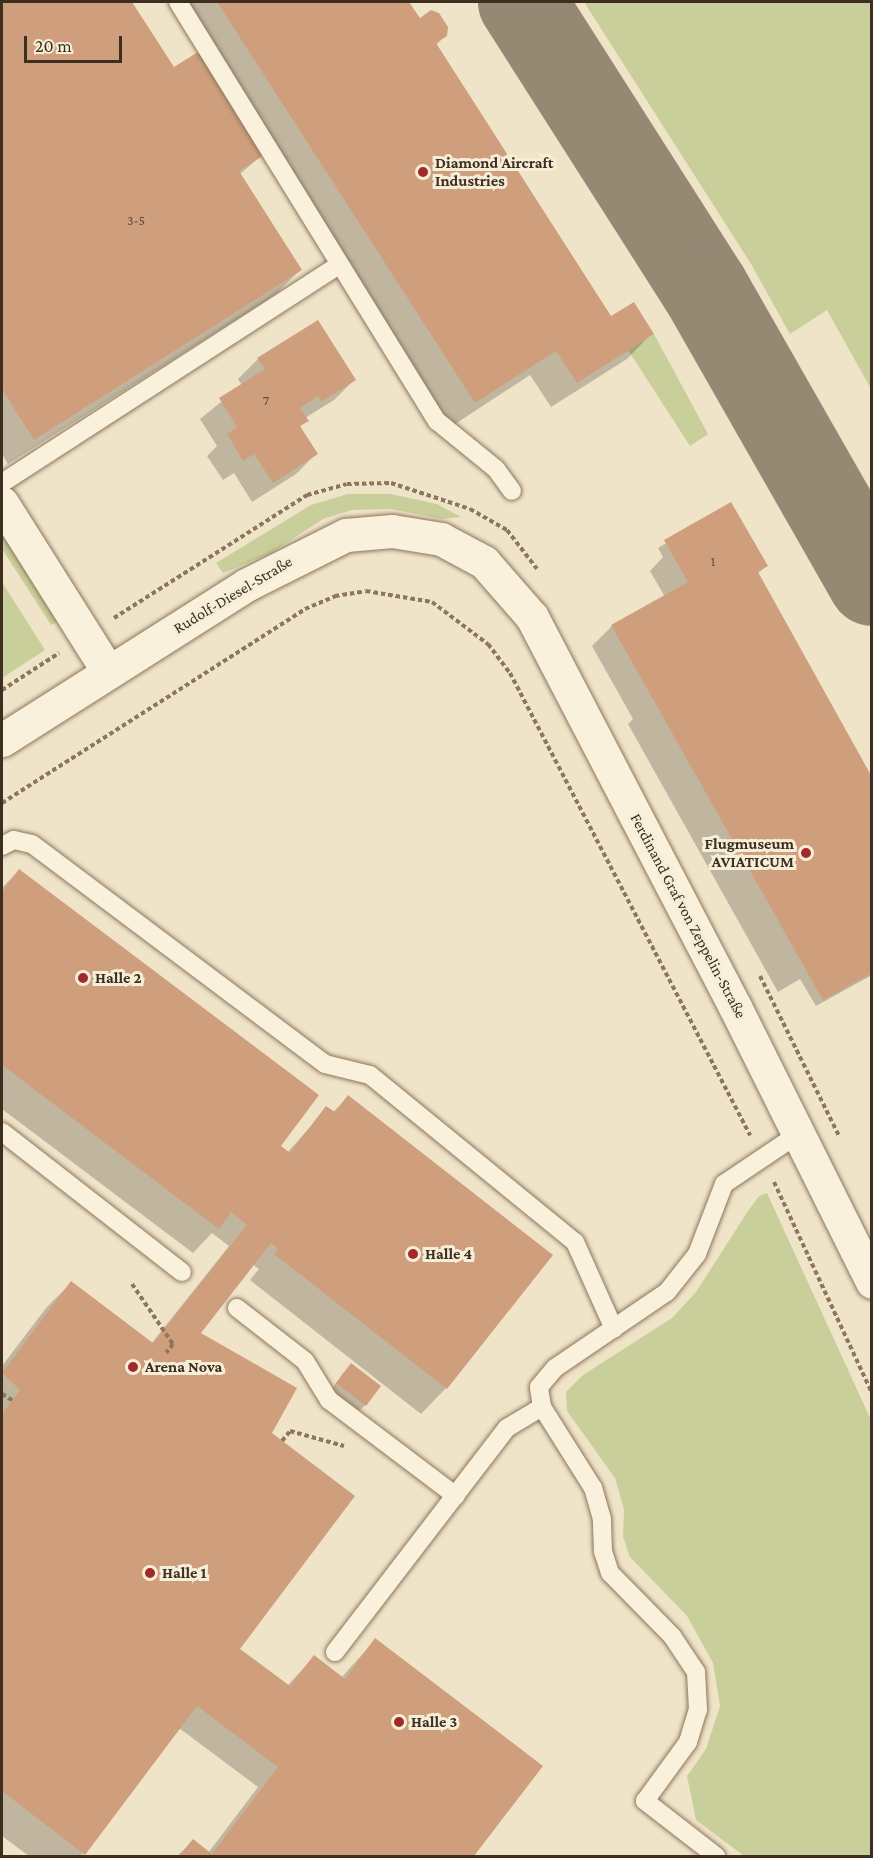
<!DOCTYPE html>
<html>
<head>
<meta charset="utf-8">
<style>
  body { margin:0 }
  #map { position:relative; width:873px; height:1858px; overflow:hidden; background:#f0e4c8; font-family:"Crimson Pro",serif }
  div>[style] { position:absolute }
  .green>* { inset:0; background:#c9cf9b }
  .shadow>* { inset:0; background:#0003 }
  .taxiway>* { height:88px; margin:-44px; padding:0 44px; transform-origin:44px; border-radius:44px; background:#968974 }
  .building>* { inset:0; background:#cf9f7d }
  .path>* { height:4px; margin-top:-2px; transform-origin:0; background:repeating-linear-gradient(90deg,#8d765c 0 4.5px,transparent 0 7.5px) }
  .roads { filter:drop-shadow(0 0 2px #8d765c) drop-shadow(0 0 2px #8d765c) }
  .service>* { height:18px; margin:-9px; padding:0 9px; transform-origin:9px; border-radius:9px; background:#faf1dc }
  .minor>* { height:33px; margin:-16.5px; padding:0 16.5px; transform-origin:16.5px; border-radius:16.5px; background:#faf1dc }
  .dots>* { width:16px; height:16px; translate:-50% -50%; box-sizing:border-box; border:3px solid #f7eed8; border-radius:50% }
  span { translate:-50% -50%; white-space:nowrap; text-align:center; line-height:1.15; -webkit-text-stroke:6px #f7eed8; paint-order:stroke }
  .number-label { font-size:14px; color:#624a37 }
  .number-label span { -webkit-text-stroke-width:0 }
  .poi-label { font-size:16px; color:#3d2e20; font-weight:700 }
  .left { translate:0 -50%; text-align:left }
  .right { translate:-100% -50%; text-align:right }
  .street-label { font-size:16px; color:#3d2e20 }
  .frame { position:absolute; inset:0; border:3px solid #3d2e20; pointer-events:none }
  .scale { position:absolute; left:24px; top:36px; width:98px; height:27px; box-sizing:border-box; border:3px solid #3d2e20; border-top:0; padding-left:8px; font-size:18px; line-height:21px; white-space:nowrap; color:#3d2e20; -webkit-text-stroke:4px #f7eed8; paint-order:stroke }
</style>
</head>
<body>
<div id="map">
  <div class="green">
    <div style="clip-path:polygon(584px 2px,871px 2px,871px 389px,827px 310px,790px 334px,751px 264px)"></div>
    <div style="clip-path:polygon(654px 334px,708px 434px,690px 446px,628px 350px)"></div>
    <div style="clip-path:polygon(348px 494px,391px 494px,437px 504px,461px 517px,441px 519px,391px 509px,352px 510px,323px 519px,271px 553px,223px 573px,216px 563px,311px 505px)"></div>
    <div style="clip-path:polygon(2px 535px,57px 622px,51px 625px,2px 549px)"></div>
    <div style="clip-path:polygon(2px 582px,45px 650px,2px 678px)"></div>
    <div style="clip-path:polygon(767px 1193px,871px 1420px,871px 1856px,744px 1856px,696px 1820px,687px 1776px,706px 1749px,720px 1706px,713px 1663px,687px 1616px,630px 1557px,623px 1537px,624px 1509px,615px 1478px,567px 1411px,566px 1392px,583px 1375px,672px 1318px,696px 1292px,748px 1211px,759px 1196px)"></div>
  </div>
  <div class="shadow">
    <div style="clip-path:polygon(2px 2px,130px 2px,173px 70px,262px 155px,240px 174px,301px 269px,275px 295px,8px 464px,2px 454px)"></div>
    <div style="clip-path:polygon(176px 2px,407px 2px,419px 20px,446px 35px,436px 45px,611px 318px,652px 333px,627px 359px,551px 407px,530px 375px,449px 428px)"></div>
    <div style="clip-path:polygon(258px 359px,354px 380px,334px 400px,305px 418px,300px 428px,316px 454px,296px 474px,252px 502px,234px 473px,223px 480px,207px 456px,217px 446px,200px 419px,242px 385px,238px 379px)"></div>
    <div style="clip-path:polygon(730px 504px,766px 566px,757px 574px,872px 780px,872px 975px,816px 1006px,800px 979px,778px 992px,628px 724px,633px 719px,592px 646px,612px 626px,665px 597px,650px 571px,663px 557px,658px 548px)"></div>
    <div style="clip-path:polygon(19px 870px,275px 1151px,287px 1153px,327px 1108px,333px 1112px,348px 1097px,446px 1388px,421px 1414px,250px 1280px,259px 1269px,252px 1264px,198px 1333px,271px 1432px,234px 1655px,287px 1686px,314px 1657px,341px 1678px,375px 1640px,540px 1766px,472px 1856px,177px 1856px,193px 1841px,208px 1853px,258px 1787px,179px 1728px,81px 1856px,29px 1856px,2px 1836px,2px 1366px,46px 1308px,71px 1283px,151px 1344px,229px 1246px,212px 1233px,193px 1253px,2px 1109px,2px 888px)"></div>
    <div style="clip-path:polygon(344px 1372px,365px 1405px,359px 1411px,331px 1390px)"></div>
  </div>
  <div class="taxiway">
    <div style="left:522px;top:2px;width:340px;rotate:57.5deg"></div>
    <div style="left:705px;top:289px;width:337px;rotate:60.3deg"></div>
  </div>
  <div class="building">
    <div style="clip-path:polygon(2px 2px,132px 2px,174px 67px,198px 52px,264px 155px,239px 171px,302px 270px,34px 440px,2px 389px)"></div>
    <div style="clip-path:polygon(217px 2px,409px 2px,420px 18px,431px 10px,439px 13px,448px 27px,447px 36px,436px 43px,611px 316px,634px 302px,654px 334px,577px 383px,556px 351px,475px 403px)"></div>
    <div style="clip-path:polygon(318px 320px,356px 380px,321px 402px,318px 396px,300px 408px,309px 421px,300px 426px,318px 454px,273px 483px,254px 454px,243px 461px,227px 434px,237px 427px,219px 398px,265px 369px,257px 358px)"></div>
    <div style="clip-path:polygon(731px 502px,768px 566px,758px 572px,872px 777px,872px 973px,823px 1000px,611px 625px,688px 582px,664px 540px)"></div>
    <div style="clip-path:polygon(19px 869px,319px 1095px,281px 1146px,290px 1153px,326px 1106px,335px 1112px,348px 1095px,553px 1255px,447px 1389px,274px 1254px,278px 1249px,271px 1243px,201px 1333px,297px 1388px,272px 1433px,355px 1496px,240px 1649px,290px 1686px,314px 1655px,345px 1679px,375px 1638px,543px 1766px,474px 1856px,179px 1856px,193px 1839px,212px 1854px,278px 1767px,197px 1706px,85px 1855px,2px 1791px,2px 1414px,20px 1390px,2px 1373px,71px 1281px,153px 1343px,247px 1225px,231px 1212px,219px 1229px,2px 1065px,2px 892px)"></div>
    <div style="clip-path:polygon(351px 1363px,381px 1386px,366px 1406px,336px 1383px)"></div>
  </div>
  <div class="path">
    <div style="left:114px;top:618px;width:229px;rotate:-32.5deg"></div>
    <div style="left:307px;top:495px;width:41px;rotate:-15.4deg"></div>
    <div style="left:347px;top:484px;width:44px;rotate:-1.3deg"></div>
    <div style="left:391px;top:483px;width:83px;rotate:18.2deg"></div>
    <div style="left:470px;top:509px;width:43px;rotate:29.6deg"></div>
    <div style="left:507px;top:530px;width:49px;rotate:52.4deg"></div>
    <div style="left:2px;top:690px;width:68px;rotate:-33deg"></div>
    <div style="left:2px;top:803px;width:360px;rotate:-32.6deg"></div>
    <div style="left:305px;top:609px;width:33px;rotate:-23deg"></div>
    <div style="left:335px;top:596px;width:31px;rotate:-9deg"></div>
    <div style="left:366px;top:591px;width:67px;rotate:9.5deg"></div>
    <div style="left:432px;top:602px;width:70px;rotate:36.9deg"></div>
    <div style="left:488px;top:644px;width:36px;rotate:53deg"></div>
    <div style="left:510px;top:673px;width:521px;rotate:62.55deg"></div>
    <div style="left:760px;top:976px;width:178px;rotate:63.7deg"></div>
    <div style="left:774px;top:1182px;width:233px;rotate:65.1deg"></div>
    <div style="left:132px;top:1284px;width:73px;rotate:55.7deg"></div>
    <div style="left:173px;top:1344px;width:11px;rotate:128deg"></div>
    <div style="left:2px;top:1394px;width:12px;rotate:31deg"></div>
    <div style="left:282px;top:1441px;width:13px;rotate:-51deg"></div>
    <div style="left:290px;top:1431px;width:56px;rotate:15.5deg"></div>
  </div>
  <div class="roads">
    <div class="service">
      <div style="left:178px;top:2px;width:493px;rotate:58.3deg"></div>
      <div style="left:437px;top:421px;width:76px;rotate:39.1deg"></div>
      <div style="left:496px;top:469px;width:27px;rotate:54deg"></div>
      <div style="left:2px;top:483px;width:401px;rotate:-32.9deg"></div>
      <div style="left:2px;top:846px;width:13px;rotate:-27deg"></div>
      <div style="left:14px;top:840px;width:18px;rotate:13deg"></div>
      <div style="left:32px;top:844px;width:366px;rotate:36.9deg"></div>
      <div style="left:325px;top:1064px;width:46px;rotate:13.7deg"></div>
      <div style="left:370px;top:1075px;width:264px;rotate:39.2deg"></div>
      <div style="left:575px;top:1242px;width:95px;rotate:65.9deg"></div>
      <div style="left:2px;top:1132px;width:228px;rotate:37.9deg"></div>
      <div style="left:237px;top:1308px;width:86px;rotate:37.9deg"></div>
      <div style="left:305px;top:1361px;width:46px;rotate:58.4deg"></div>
      <div style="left:329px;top:1400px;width:159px;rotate:37.1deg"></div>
      <div style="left:335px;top:1652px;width:282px;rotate:-52.5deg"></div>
      <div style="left:507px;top:1428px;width:41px;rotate:-31deg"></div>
      <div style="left:716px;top:1856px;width:90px;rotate:-142.2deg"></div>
      <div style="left:645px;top:1801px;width:73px;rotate:-53.9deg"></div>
      <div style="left:688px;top:1742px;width:34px;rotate:-73deg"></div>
      <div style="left:698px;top:1710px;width:38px;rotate:-93deg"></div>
      <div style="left:696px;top:1672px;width:43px;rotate:-123.7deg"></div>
      <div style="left:672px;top:1636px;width:88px;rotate:-134.5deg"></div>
      <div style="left:610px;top:1573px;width:22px;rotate:-108deg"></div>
      <div style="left:603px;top:1552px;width:33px;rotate:-92deg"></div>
      <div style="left:602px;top:1519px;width:32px;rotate:-106deg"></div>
      <div style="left:593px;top:1488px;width:96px;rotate:-122.2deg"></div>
      <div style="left:542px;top:1407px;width:20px;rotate:-99deg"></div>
      <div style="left:539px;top:1387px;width:25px;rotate:-50deg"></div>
      <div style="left:555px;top:1368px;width:135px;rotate:-34.2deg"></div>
      <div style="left:667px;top:1292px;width:48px;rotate:-51.7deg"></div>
      <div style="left:697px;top:1254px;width:75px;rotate:-68.9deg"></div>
      <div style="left:724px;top:1184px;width:89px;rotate:-34deg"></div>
    </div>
    <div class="minor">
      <div style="left:2px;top:503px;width:199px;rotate:57.8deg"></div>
      <div style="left:2px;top:740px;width:289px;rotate:-32.4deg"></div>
      <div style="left:246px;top:585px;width:112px;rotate:-26.6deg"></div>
      <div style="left:346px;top:535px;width:46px;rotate:-5deg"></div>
      <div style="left:392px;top:531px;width:50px;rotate:9.3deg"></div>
      <div style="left:441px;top:539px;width:49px;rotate:28.1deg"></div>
      <div style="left:484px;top:562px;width:73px;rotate:48.9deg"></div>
      <div style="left:532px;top:617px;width:440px;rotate:62.5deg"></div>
      <div style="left:735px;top:1007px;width:307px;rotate:63.5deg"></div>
    </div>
  </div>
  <div class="dots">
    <div style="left:423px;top:172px;background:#9e2a2b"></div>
    <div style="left:806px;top:853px;background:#9e2a2b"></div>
    <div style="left:83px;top:978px;background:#9e2a2b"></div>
    <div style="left:413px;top:1254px;background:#9e2a2b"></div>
    <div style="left:133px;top:1367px;background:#9e2a2b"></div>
    <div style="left:150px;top:1573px;background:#9e2a2b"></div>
    <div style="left:399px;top:1722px;background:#9e2a2b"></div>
  </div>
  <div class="number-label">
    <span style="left:136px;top:220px">3-5</span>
    <span style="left:266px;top:400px">7</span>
    <span style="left:713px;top:561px">1</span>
  </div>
  <div class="poi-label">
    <span class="left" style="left:435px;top:172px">Diamond Aircraft<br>Industries</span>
    <span class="right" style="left:794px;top:853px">Flugmuseum<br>AVIATICUM</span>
    <span class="left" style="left:95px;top:978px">Halle 2</span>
    <span class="left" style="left:425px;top:1254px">Halle 4</span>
    <span class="left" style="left:145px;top:1367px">Arena Nova</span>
    <span class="left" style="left:162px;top:1573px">Halle 1</span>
    <span class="left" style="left:411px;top:1722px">Halle 3</span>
  </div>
  <div class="street-label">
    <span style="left:233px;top:595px;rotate:-31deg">Rudolf-Diesel-Straße</span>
    <span style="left:688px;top:916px;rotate:62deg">Ferdinand Graf von Zeppelin-Straße</span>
  </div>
  <div class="frame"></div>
  <div class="scale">20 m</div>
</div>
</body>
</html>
